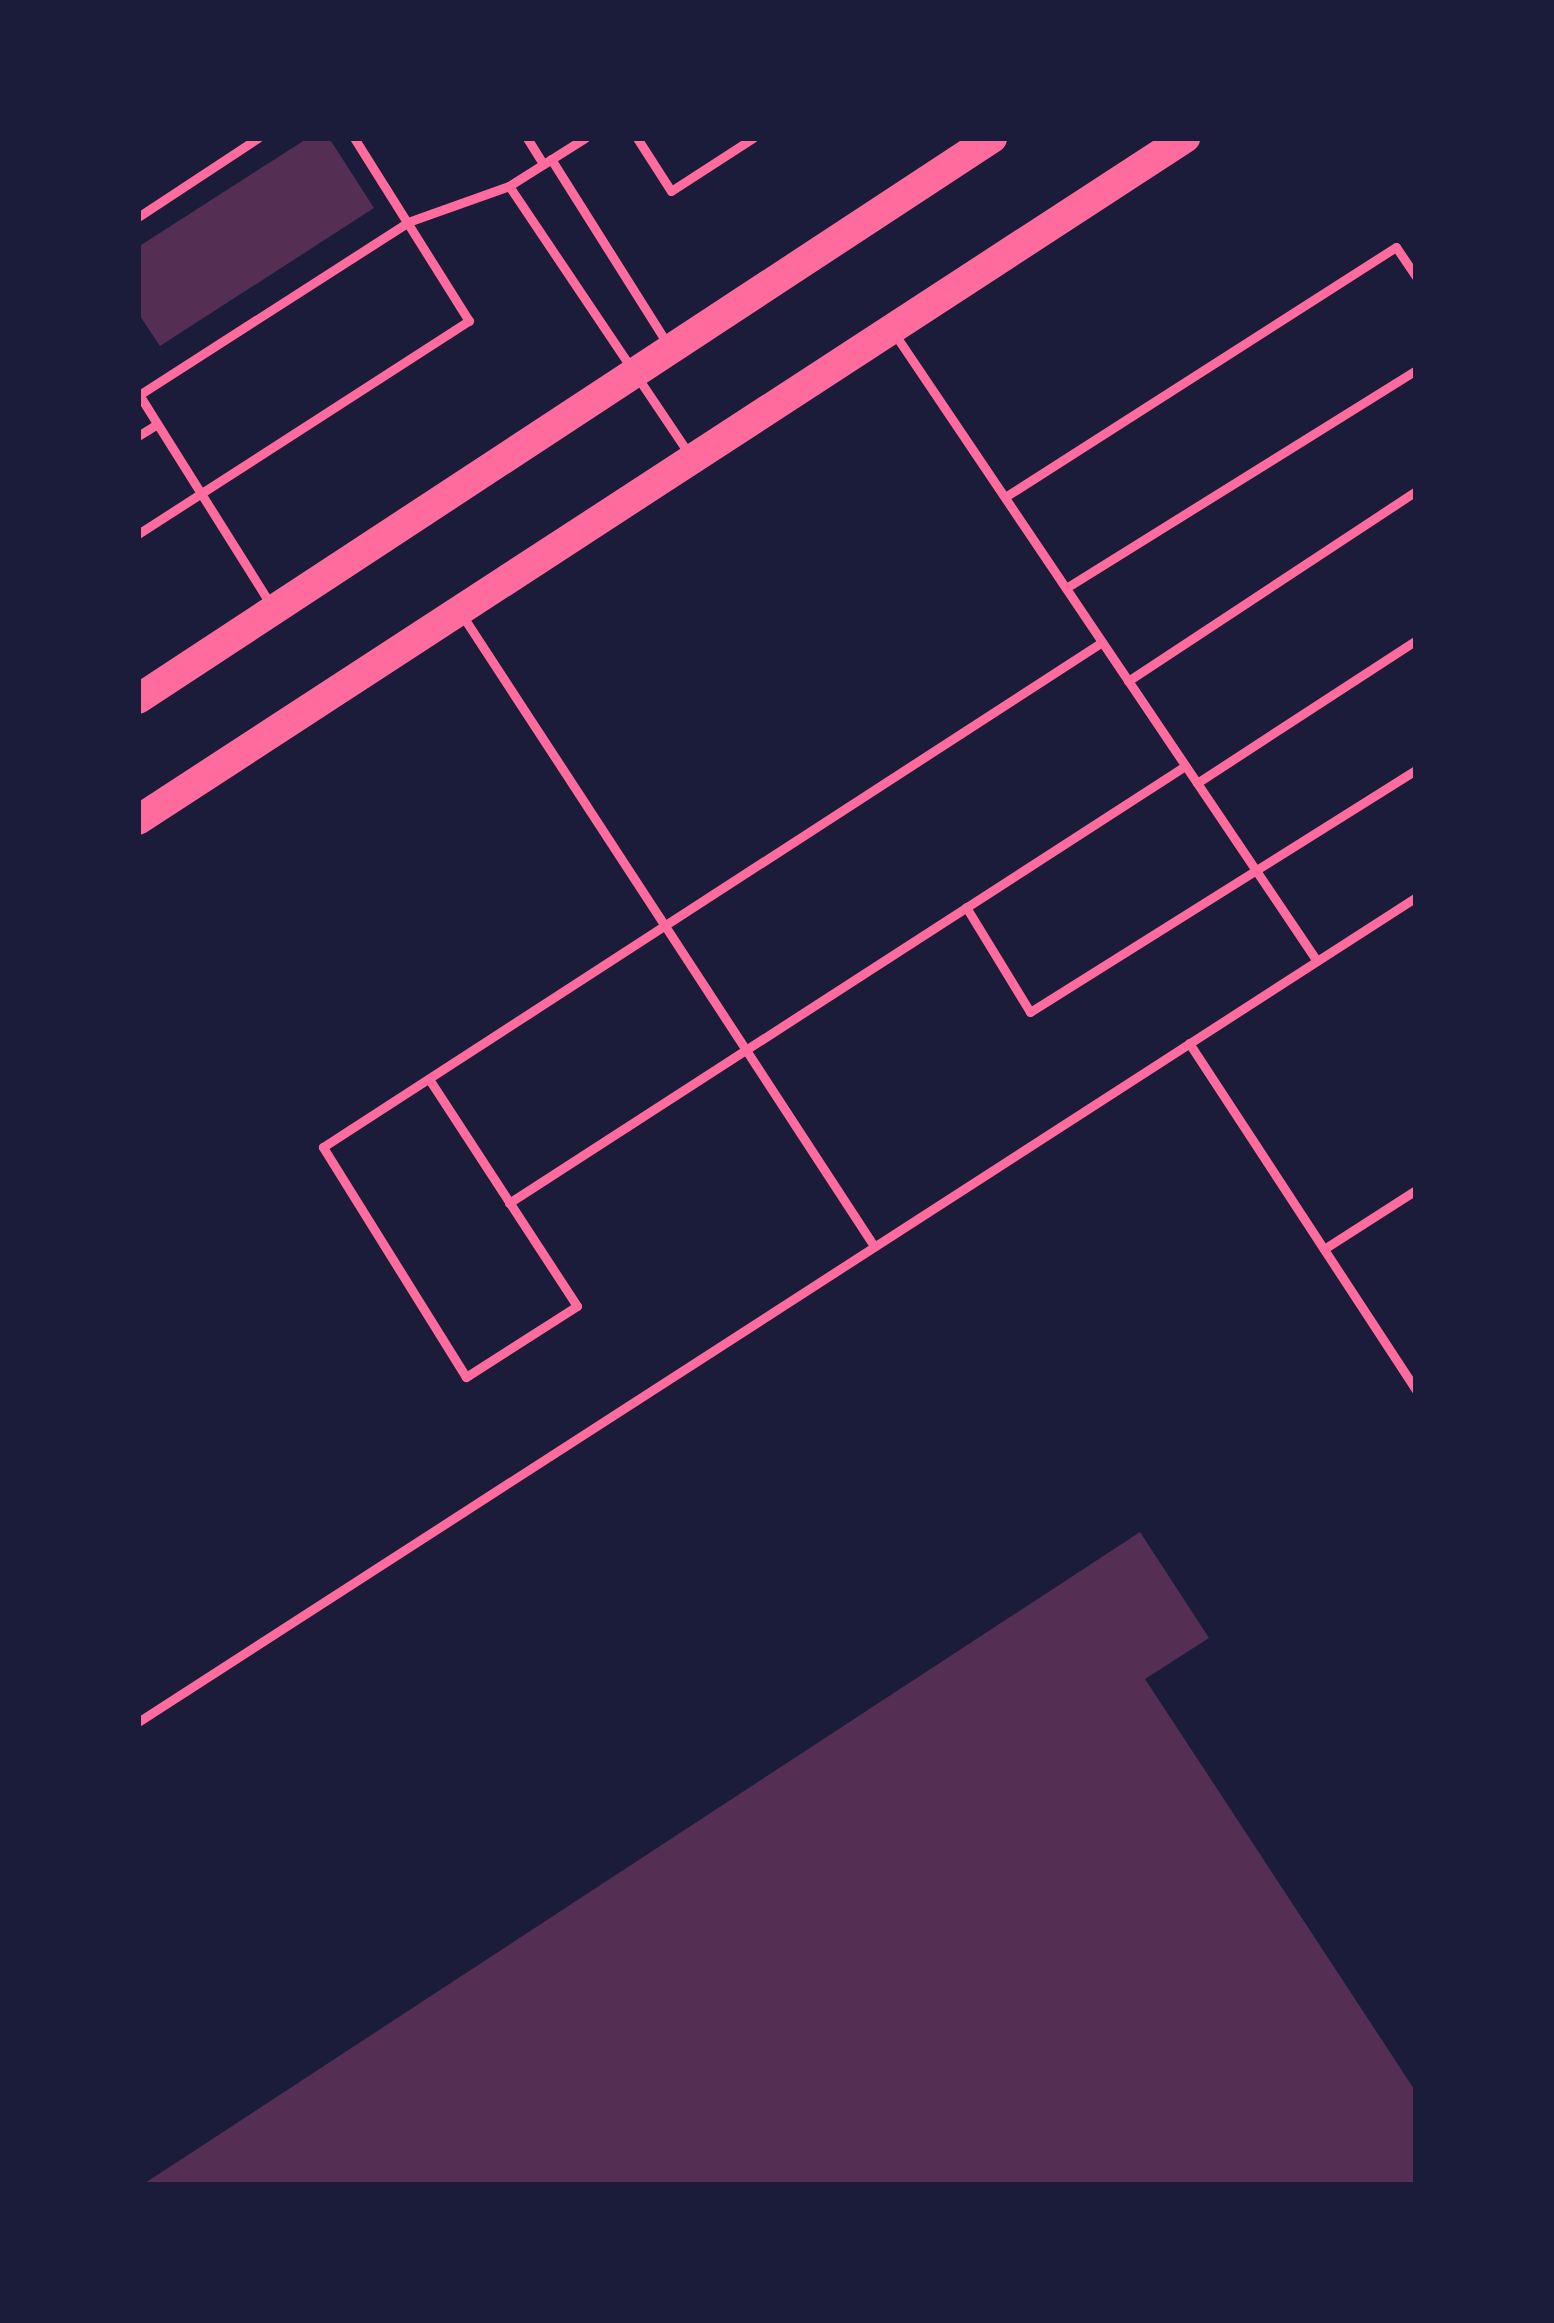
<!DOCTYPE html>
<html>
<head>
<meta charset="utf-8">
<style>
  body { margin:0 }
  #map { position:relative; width:1554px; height:2323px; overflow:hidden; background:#1b1b3a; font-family:Raleway,sans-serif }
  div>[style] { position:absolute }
  .building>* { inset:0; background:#542f53 }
  .service>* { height:9px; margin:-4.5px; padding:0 4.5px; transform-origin:4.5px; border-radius:4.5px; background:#ff6b9d }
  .primary>* { height:30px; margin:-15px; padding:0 15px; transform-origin:15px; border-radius:15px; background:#ff6b9d }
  span { translate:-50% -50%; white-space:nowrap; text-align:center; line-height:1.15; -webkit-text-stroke:9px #1b1b3a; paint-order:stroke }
  .frame { position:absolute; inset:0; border:141px solid #1b1b3a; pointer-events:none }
</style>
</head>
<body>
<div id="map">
  <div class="building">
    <div style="clip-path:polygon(308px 138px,329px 138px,374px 208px,160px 346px,138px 313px,138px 247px)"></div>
    <div style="clip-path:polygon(1140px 1532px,1209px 1638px,1145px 1679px,1416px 2092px,1416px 2185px,142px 2185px)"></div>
  </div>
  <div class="service">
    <div style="left:527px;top:138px;width:31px;rotate:58deg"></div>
    <div style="left:637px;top:138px;width:63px;rotate:57.3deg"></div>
    <div style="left:671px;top:191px;width:98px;rotate:-32.9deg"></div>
    <div style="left:551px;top:159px;width:220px;rotate:57.8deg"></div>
    <div style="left:509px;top:186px;width:324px;rotate:56.1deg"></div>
    <div style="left:138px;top:217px;width:144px;rotate:-33.4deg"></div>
    <div style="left:894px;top:333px;width:757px;rotate:56.04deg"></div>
    <div style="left:138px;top:393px;width:250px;rotate:57.9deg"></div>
    <div style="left:139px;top:395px;width:320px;rotate:-32.7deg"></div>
    <div style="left:408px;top:222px;width:107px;rotate:-19.6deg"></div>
    <div style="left:509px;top:186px;width:90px;rotate:-32.3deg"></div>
    <div style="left:138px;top:436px;width:22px;rotate:-32deg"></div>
    <div style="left:1005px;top:497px;width:464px;rotate:-32.6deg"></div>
    <div style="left:1396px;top:247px;width:36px;rotate:56deg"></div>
    <div style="left:138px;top:534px;width:394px;rotate:-32.8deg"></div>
    <div style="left:469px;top:321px;width:216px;rotate:-122.1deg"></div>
    <div style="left:1066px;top:588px;width:412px;rotate:-31.9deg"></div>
    <div style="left:462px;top:615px;width:754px;rotate:56.86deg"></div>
    <div style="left:1128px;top:681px;width:345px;rotate:-33.4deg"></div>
    <div style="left:1197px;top:783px;width:262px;rotate:-33.1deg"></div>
    <div style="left:966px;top:907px;width:123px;rotate:58.6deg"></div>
    <div style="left:1030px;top:1012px;width:456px;rotate:-32.1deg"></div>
    <div style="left:1189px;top:1043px;width:415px;rotate:56.8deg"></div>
    <div style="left:429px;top:1079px;width:271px;rotate:56.9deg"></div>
    <div style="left:577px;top:1306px;width:132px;rotate:147.4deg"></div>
    <div style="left:466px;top:1377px;width:271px;rotate:-121.9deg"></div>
    <div style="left:323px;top:1147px;width:928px;rotate:-32.95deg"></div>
    <div style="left:509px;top:1203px;width:805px;rotate:-32.88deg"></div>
    <div style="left:1324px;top:1249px;width:109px;rotate:-32.7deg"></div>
    <div style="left:138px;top:1722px;width:1521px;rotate:-32.84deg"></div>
  </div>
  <div class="primary">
    <div style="left:138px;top:699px;width:1022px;rotate:-33.3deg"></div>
    <div style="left:138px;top:820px;width:1250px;rotate:-33.08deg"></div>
  </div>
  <div class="frame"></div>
</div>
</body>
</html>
